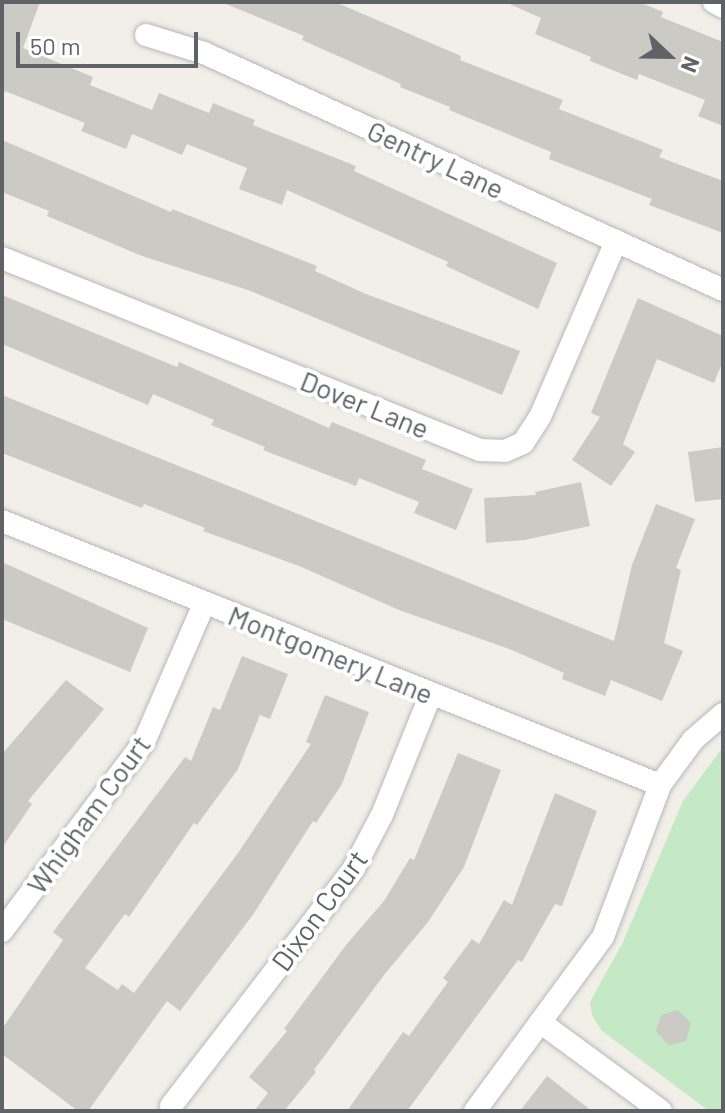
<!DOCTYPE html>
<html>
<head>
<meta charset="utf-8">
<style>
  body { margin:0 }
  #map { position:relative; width:725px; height:1113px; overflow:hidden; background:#f1efe8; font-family:Barlow,sans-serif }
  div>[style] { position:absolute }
  .green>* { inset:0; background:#c5e8c5 }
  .building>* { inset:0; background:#cccac5 }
  .roads { filter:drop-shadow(0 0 2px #b5b8bc) drop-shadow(0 0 2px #b5b8bc) }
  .minor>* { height:22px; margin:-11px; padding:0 11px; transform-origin:11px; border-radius:11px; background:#fff }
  span { translate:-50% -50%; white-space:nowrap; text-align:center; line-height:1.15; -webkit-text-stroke:8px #fff; paint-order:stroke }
  .street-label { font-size:28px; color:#5f6368 }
  .frame { position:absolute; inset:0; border:4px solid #5f6368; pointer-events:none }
  .north { position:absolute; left:629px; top:16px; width:80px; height:80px; -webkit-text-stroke:6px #fff; paint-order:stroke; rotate:112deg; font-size:22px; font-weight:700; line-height:32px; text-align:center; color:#5f6368 }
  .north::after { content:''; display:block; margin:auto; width:28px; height:36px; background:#5f6368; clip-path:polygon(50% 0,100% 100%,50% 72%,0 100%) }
  .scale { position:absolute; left:16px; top:32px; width:182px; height:36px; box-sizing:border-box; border:4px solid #5f6368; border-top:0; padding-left:10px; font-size:24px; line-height:28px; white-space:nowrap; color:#5f6368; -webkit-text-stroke:6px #fff; paint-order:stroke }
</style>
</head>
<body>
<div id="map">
  <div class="green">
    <div style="clip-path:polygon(723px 747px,723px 1111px,709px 1111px,601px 1030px,592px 1015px,590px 1002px,623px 942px,683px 801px)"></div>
  </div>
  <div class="building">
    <div style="clip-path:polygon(2px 2px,40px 2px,23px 48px,93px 77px,90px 85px,152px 110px,159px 93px,209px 113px,213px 103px,255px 120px,253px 125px,356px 166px,354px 171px,557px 263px,538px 309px,446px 266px,448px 262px,287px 190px,282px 205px,239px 189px,247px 168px,187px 144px,182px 155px,132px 134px,126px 149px,81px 131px,85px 123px,5px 91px,2px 97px)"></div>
    <div style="clip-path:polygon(221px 2px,335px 2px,461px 56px,460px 60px,563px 100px,559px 109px,663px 150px,659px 157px,723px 181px,723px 233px,649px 205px,652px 199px,549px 159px,551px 152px,449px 110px,450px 107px,400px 87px,401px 84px,302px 40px,304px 36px)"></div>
    <div style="clip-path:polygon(505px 2px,639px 2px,663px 12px,661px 17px,723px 42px,723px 126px,698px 116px,705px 100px,639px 74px,637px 80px,590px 61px,591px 57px,535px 34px,541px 18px)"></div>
    <div style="clip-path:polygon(2px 140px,171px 212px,172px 209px,317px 266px,315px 271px,366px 294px,520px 351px,502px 395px,248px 290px,142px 256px,47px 216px,49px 211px,2px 192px)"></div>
    <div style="clip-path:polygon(2px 295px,177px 367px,179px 362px,329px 428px,332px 422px,426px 460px,422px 469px,473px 489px,456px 530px,414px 513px,419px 502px,359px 478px,356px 486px,263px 450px,265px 447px,211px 425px,214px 420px,153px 394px,148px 405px,2px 344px)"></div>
    <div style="clip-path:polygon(638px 298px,723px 336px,723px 361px,714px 383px,657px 359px,623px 444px,635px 452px,611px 486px,572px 460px,600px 417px,591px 413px)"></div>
    <div style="clip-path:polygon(2px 395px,614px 641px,632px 565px,656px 504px,695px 519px,676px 568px,681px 570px,664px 643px,683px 651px,662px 701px,611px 680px,605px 696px,562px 679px,564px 673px,512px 650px,399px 610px,299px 566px,203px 531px,205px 528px,144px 504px,142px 508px,2px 453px)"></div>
    <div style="clip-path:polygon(723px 447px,723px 499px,695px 502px,688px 452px)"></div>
    <div style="clip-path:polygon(581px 482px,590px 526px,524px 540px,486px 543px,484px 498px,536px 495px,535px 492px)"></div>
    <div style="clip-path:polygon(2px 562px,148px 628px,130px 672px,2px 619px)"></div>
    <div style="clip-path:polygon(242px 656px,288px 674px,270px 719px,260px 715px,238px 769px,197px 825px,194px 823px,129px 917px,125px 914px,85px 968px,118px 990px,122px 984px,134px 993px,238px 853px,311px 744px,306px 742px,325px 695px,369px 712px,342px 784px,316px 823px,313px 821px,252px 916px,180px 1011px,167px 1001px,88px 1111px,78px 1111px,2px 1054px,2px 1029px,63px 940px,53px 932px,185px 757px,191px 761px,213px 707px,220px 710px)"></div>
    <div style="clip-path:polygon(66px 680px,104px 709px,28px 801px,32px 804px,2px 848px,2px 754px)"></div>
    <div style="clip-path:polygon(458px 753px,501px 770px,464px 867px,428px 922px,384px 975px,314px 1070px,316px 1072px,284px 1111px,254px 1111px,268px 1093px,249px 1077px,287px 1031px,284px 1029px,346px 945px,384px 901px,410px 858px,414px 860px)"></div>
    <div style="clip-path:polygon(555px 793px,597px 811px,562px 906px,555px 904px,522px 962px,518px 960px,407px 1111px,347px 1111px,403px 1032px,409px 1036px,448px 982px,443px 978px,472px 939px,479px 944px,504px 900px,512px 905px)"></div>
    <div style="clip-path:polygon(678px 1010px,691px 1023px,686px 1041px,668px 1045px,656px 1031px,661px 1015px)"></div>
    <div style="clip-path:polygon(547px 1076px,592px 1111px,520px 1111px)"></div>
  </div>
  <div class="roads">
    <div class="minor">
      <div style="left:714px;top:2px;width:10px;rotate:29deg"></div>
      <div style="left:146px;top:35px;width:61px;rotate:17.2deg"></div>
      <div style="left:204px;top:53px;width:571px;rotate:24.54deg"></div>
      <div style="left:2px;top:258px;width:515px;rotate:21.88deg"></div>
      <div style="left:480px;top:450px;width:25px;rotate:2deg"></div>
      <div style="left:505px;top:451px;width:20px;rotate:-24deg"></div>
      <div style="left:523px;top:443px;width:31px;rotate:-57deg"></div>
      <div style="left:540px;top:417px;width:192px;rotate:-66.6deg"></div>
      <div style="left:2px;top:521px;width:709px;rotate:21.86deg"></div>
      <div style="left:2px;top:931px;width:236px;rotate:-53.1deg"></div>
      <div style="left:144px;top:742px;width:150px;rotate:-66.5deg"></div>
      <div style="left:540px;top:1022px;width:150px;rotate:36.3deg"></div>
      <div style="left:171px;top:1106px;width:300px;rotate:-52.4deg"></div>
      <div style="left:354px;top:868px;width:60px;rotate:-62.2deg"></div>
      <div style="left:382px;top:815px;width:131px;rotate:-68deg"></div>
      <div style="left:475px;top:1111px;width:216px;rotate:-53.7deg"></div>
      <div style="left:603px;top:937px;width:162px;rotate:-69.4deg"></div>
      <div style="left:660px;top:785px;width:56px;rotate:-53.7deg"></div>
      <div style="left:693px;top:740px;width:40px;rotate:-41deg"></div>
    </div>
  </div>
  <div class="street-label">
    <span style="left:436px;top:159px;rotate:25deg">Gentry Lane</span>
    <span style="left:365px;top:404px;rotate:22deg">Dover Lane</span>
    <span style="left:331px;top:654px;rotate:22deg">Montgomery Lane</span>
    <span style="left:88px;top:814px;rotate:-54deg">Whigham Court</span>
    <span style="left:319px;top:910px;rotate:-54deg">Dixon Court</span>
  </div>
  <div class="frame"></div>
  <div class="north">N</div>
  <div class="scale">50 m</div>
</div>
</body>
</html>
